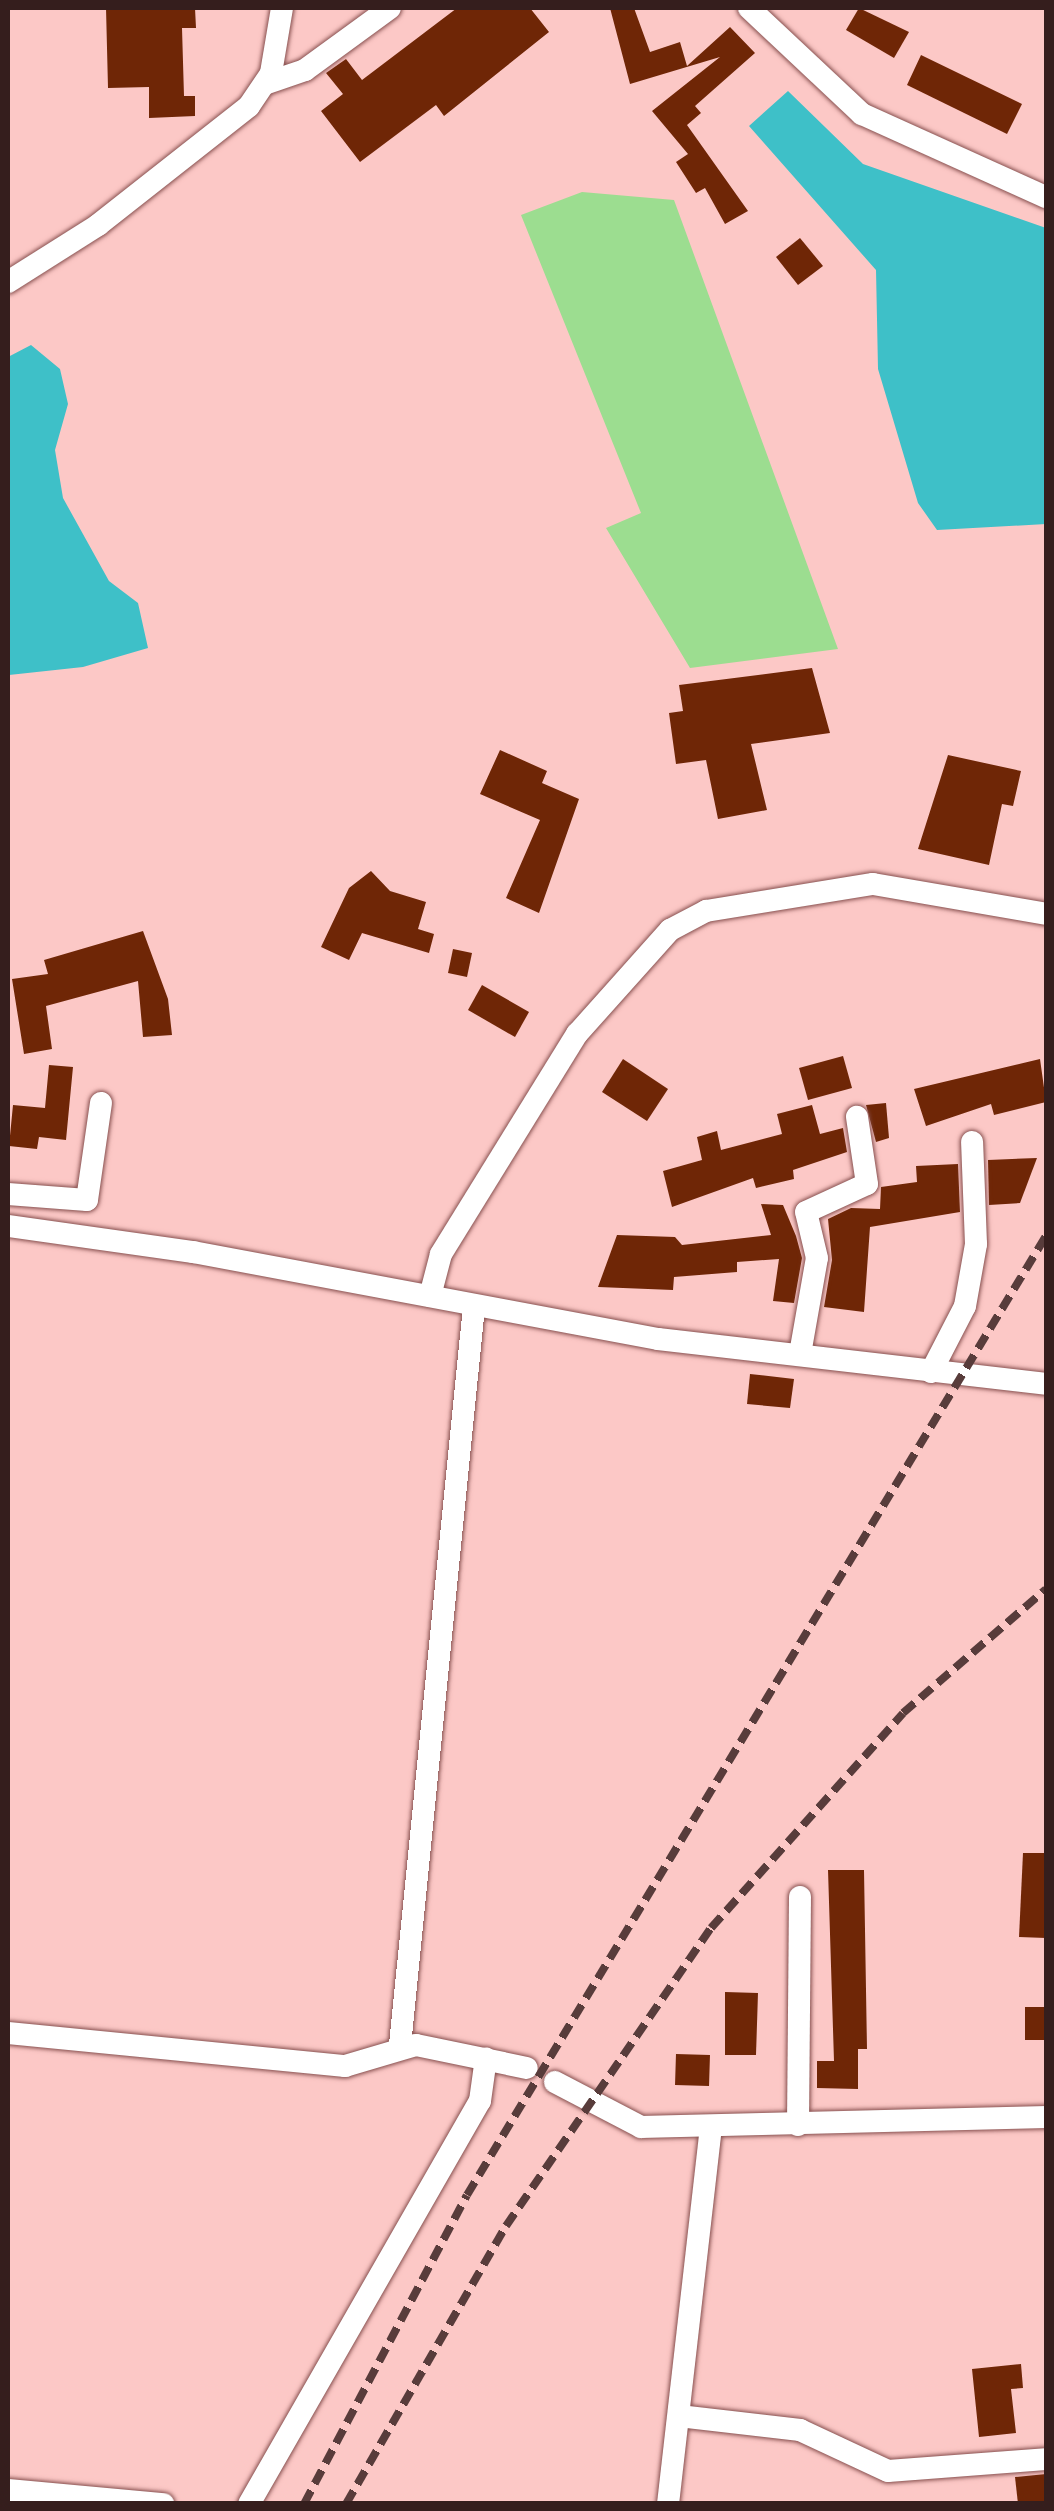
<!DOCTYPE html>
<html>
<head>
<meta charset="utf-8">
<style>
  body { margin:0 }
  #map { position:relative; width:1054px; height:2511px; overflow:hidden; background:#fcc8c6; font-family:Overpass,sans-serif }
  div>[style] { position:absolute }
  .green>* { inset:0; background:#9cdd90 }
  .water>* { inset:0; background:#3ec0c8 }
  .building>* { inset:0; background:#6f2606 }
  .roads { filter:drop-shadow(0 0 2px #87504f) drop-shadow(0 0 2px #87504f) }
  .minor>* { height:22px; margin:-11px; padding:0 11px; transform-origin:11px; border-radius:11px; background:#fff }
  .rail>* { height:8px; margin-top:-4px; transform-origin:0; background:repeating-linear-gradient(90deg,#583c3b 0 15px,transparent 0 23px) }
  span { translate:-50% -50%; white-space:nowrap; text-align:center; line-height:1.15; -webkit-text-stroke:10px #f8dddc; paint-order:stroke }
  .frame { position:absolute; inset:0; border:10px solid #351e1d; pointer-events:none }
</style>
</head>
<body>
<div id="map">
  <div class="green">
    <div style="clip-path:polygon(582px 192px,674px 200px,838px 649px,690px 668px,606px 528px,641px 513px,521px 215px)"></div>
  </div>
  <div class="water">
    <div style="clip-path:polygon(788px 91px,863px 164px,1046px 228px,1046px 524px,937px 530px,918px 503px,878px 369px,876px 270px,749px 126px)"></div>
    <div style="clip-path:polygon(31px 345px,60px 369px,68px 404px,55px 450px,63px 498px,109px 581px,138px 603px,148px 648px,83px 667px,9px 675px,8px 357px)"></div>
  </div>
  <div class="building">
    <div style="clip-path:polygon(106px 8px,195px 8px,196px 28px,182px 28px,184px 96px,195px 96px,195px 116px,149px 118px,149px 87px,108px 88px)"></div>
    <div style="clip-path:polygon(457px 8px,530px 8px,549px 32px,444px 116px,436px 105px,360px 162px,321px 111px,343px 94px,326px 73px,346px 59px,362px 80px)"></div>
    <div style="clip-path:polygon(610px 8px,634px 8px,650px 52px,680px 42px,687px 66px,730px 27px,755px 53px,695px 106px,701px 113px,687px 125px,748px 211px,725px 224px,705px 188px,696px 193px,676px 162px,688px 154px,652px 111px,720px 57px,630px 84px)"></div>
    <div style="clip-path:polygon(859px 8px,909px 32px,894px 58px,846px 30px)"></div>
    <div style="clip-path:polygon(921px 55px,1022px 104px,1007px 134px,907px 85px)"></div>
    <div style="clip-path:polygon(800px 238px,823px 266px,798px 285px,776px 257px)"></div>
    <div style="clip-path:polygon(812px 668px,830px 733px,751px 744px,767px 810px,718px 819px,706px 760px,676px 764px,669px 713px,683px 711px,679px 685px)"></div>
    <div style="clip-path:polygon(500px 750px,547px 771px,542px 783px,579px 799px,539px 913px,506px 898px,540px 820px,480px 794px)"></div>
    <div style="clip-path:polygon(948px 755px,1021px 771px,1013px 806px,1002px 804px,989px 865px,918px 849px)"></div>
    <div style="clip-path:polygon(371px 871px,390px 891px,426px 902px,418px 929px,434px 934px,429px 953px,362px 933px,349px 960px,321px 947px,349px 888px)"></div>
    <div style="clip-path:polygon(143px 931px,168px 999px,172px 1035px,143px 1037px,138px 981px,46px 1006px,52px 1049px,24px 1054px,12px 979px,48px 974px,44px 960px)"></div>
    <div style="clip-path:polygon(453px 949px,472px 953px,467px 977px,448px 973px)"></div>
    <div style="clip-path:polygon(482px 985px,529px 1012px,515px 1037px,468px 1010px)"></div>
    <div style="clip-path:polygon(843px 1056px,852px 1088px,808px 1100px,799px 1068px)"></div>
    <div style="clip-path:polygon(623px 1059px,668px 1089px,647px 1121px,602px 1092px)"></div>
    <div style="clip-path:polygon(1040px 1059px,1046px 1102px,994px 1115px,991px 1104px,926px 1126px,914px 1089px)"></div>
    <div style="clip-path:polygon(49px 1065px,73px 1067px,66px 1140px,39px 1137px,37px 1149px,9px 1146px,13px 1105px,45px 1108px)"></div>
    <div style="clip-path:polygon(886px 1103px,889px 1138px,876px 1142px,866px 1105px)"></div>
    <div style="clip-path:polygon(812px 1105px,820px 1134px,843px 1128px,847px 1152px,793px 1170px,794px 1179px,756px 1188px,753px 1178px,672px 1207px,663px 1171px,702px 1160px,697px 1137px,717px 1131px,721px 1150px,782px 1134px,777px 1114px)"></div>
    <div style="clip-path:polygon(1037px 1158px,1020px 1203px,989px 1205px,988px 1160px)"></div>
    <div style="clip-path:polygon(958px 1164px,960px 1212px,870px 1227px,864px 1312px,824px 1307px,832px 1260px,828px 1219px,851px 1208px,880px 1209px,881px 1187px,917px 1182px,916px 1166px)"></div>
    <div style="clip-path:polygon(761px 1204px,783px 1205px,796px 1236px,802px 1258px,794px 1303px,773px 1301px,779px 1259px,737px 1262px,737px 1272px,674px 1277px,673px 1290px,598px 1287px,617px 1235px,675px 1237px,682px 1245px,771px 1235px)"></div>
    <div style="clip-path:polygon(750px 1374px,794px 1379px,790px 1408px,747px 1404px)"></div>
    <div style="clip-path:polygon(1023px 1853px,1046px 1853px,1046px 1938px,1019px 1937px)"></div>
    <div style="clip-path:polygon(828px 1870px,864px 1870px,867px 2049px,858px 2049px,858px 2089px,817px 2088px,817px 2061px,834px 2061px)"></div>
    <div style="clip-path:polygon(725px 1992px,758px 1993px,756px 2055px,725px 2055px)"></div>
    <div style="clip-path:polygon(1025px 2007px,1046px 2007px,1046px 2040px,1025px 2040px)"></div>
    <div style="clip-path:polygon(676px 2054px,710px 2055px,709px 2086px,675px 2085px)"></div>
    <div style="clip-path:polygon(1021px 2364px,1023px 2388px,1011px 2389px,1016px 2433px,979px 2437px,972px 2369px)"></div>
    <div style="clip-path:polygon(1046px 2474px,1046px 2504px,1018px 2504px,1015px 2477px)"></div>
  </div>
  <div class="roads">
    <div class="minor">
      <div style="left:749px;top:8px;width:155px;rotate:43.2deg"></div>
      <div style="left:862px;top:114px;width:202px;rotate:24.3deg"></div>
      <div style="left:267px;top:83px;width:40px;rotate:-18.9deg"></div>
      <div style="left:305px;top:70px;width:105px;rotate:-36.1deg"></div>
      <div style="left:8px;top:282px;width:107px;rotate:-32.3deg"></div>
      <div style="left:98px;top:225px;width:192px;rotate:-38.2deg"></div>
      <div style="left:249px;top:106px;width:40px;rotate:-56deg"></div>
      <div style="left:271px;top:73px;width:66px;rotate:-80.4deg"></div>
      <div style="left:8px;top:1194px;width:79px;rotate:4.3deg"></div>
      <div style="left:87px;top:1200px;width:98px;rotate:-81.8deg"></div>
      <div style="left:8px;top:1226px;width:187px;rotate:8deg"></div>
      <div style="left:193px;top:1252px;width:473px;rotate:10.6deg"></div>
      <div style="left:658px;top:1339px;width:391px;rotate:6.6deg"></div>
      <div style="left:430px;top:1296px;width:43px;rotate:-75.3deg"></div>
      <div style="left:441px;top:1254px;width:259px;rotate:-58.3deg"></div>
      <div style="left:577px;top:1034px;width:140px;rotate:-48.2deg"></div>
      <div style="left:670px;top:930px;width:41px;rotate:-27.8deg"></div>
      <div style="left:706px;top:911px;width:169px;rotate:-9.2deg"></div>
      <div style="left:873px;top:884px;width:176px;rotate:9.8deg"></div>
      <div style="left:800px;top:1354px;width:97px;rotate:-80deg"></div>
      <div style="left:817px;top:1258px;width:47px;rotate:-103.4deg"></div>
      <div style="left:806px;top:1212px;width:67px;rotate:-24.7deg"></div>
      <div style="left:867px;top:1184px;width:68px;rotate:-98.5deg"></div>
      <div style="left:931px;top:1372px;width:74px;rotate:-62.7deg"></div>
      <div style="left:965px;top:1306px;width:63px;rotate:-79.9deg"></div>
      <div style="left:976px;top:1244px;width:102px;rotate:-92.2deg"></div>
      <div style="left:8px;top:2033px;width:339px;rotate:5.6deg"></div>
      <div style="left:345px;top:2066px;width:74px;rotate:-16.5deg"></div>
      <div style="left:416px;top:2045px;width:113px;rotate:11.7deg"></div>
      <div style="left:400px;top:2045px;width:743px;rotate:-84.28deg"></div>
      <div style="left:555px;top:2082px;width:97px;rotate:27.6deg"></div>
      <div style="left:641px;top:2127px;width:405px;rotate:-1.4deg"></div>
      <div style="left:798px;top:2125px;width:228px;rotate:-89.5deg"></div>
      <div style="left:679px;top:2416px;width:122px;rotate:6.6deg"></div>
      <div style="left:800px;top:2430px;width:97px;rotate:25deg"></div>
      <div style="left:888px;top:2471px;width:158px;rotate:-4.3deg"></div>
      <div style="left:8px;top:2490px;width:156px;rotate:5.2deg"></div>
      <div style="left:249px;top:2504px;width:465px;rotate:-60.2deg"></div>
      <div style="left:480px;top:2101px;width:43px;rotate:-82.1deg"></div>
      <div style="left:668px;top:2504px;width:379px;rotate:-83.5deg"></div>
    </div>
  </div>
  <div class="rail">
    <div style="left:304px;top:2504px;width:349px;rotate:-62.2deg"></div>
    <div style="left:467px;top:2195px;width:1120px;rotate:-58.88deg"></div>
    <div style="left:346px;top:2504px;width:321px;rotate:-60.1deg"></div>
    <div style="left:506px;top:2226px;width:362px;rotate:-55.5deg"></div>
    <div style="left:711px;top:1928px;width:288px;rotate:-48.2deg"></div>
    <div style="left:903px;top:1713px;width:189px;rotate:-40.9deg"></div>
  </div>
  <div class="frame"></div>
</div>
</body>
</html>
